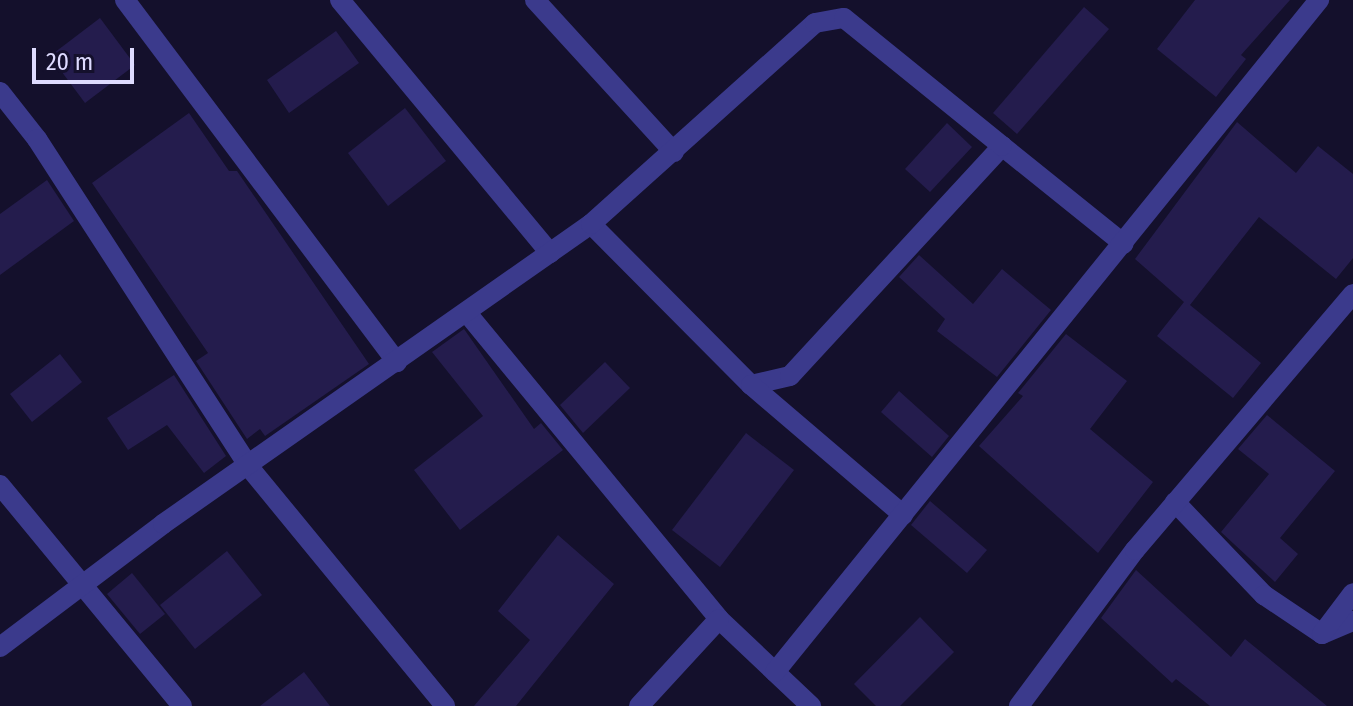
<!DOCTYPE html>
<html>
<head>
<meta charset="utf-8">
<style>
  body { margin:0 }
  #map { position:relative; width:1353px; height:706px; overflow:hidden; background:#14102c; font-family:"Fira Sans Condensed",sans-serif }
  div>[style] { position:absolute }
  .building>* { inset:0; background:#241c4d }
  .minor>* { height:20px; margin:-10px; padding:0 10px; transform-origin:10px; border-radius:10px; background:#3b3a8c }
  span { translate:-50% -50%; white-space:nowrap; text-align:center; line-height:1.15; -webkit-text-stroke:8px #14102c; paint-order:stroke }
  .scale { position:absolute; left:32px; top:48px; width:102px; height:36px; box-sizing:border-box; border:4px solid #dedbff; border-top:0; padding-left:10px; font-size:24px; line-height:28px; white-space:nowrap; color:#dedbff; -webkit-text-stroke:6px #14102c; paint-order:stroke }
</style>
</head>
<body>
<div id="map">
  <div class="building">
    <div style="clip-path:polygon(1195px 0,1290px 0,1241px 55px,1246px 59px,1216px 97px,1157px 49px)"></div>
    <div style="clip-path:polygon(1084px 7px,1109px 29px,1017px 134px,993px 113px)"></div>
    <div style="clip-path:polygon(100px 18px,135px 65px,85px 103px,50px 56px)"></div>
    <div style="clip-path:polygon(336px 31px,359px 63px,289px 113px,267px 80px)"></div>
    <div style="clip-path:polygon(405px 108px,446px 161px,388px 206px,348px 153px)"></div>
    <div style="clip-path:polygon(189px 113px,229px 171px,237px 171px,369px 364px,265px 436px,260px 429px,247px 439px,196px 361px,208px 353px,92px 183px)"></div>
    <div style="clip-path:polygon(1237px 122px,1296px 173px,1318px 146px,1353px 174px,1353px 258px,1336px 279px,1259px 217px,1190px 305px,1261px 363px,1233px 398px,1157px 336px,1184px 302px,1135px 259px)"></div>
    <div style="clip-path:polygon(947px 123px,972px 147px,930px 192px,905px 169px)"></div>
    <div style="clip-path:polygon(47px 180px,74px 221px,0 275px,0 214px)"></div>
    <div style="clip-path:polygon(919px 255px,973px 304px,1002px 269px,1051px 310px,997px 377px,937px 331px,945px 319px,899px 277px)"></div>
    <div style="clip-path:polygon(464px 329px,534px 429px,541px 423px,563px 450px,460px 530px,414px 470px,483px 416px,432px 352px)"></div>
    <div style="clip-path:polygon(1066px 334px,1127px 381px,1090px 429px,1153px 482px,1098px 553px,979px 446px,1023px 396px,1018px 393px)"></div>
    <div style="clip-path:polygon(60px 354px,82px 382px,32px 422px,10px 394px)"></div>
    <div style="clip-path:polygon(605px 362px,630px 388px,583px 433px,560px 405px)"></div>
    <div style="clip-path:polygon(174px 375px,226px 456px,204px 473px,167px 425px,128px 450px,107px 418px)"></div>
    <div style="clip-path:polygon(899px 391px,949px 436px,932px 457px,881px 412px)"></div>
    <div style="clip-path:polygon(1267px 415px,1335px 471px,1280px 538px,1298px 554px,1275px 582px,1221px 532px,1269px 474px,1238px 449px)"></div>
    <div style="clip-path:polygon(746px 433px,794px 470px,720px 567px,672px 530px)"></div>
    <div style="clip-path:polygon(930px 501px,987px 550px,967px 573px,911px 525px)"></div>
    <div style="clip-path:polygon(558px 535px,614px 584px,516px 706px,474px 706px,530px 640px,498px 611px)"></div>
    <div style="clip-path:polygon(227px 551px,262px 595px,195px 649px,160px 605px)"></div>
    <div style="clip-path:polygon(1136px 570px,1231px 657px,1245px 639px,1327px 706px,1210px 706px,1176px 679px,1172px 683px,1101px 618px)"></div>
    <div style="clip-path:polygon(132px 573px,165px 614px,140px 634px,107px 594px)"></div>
    <div style="clip-path:polygon(920px 617px,954px 652px,900px 706px,876px 706px,854px 684px)"></div>
    <div style="clip-path:polygon(304px 672px,330px 706px,260px 706px)"></div>
  </div>
  <div class="minor">
    <div style="left:125px;top:0;width:453px;rotate:53.1deg"></div>
    <div style="left:340px;top:0;width:329px;rotate:50.3deg"></div>
    <div style="left:535px;top:0;width:206px;rotate:47.6deg"></div>
    <div style="left:0;top:92px;width:60px;rotate:51.8deg"></div>
    <div style="left:37px;top:139px;width:391px;rotate:57.1deg"></div>
    <div style="left:249px;top:467px;width:309px;rotate:50.6deg"></div>
    <div style="left:591px;top:224px;width:227px;rotate:45.2deg"></div>
    <div style="left:751px;top:385px;width:40px;rotate:-13deg"></div>
    <div style="left:790px;top:376px;width:313px;rotate:-47.3deg"></div>
    <div style="left:1002px;top:146px;width:156px;rotate:38.8deg"></div>
    <div style="left:467px;top:313px;width:396px;rotate:50.5deg"></div>
    <div style="left:719px;top:619px;width:127px;rotate:43.4deg"></div>
    <div style="left:751px;top:385px;width:200px;rotate:40.5deg"></div>
    <div style="left:0;top:485px;width:286px;rotate:50.5deg"></div>
    <div style="left:1175px;top:502px;width:129px;rotate:46.3deg"></div>
    <div style="left:1264px;top:595px;width:70px;rotate:33.9deg"></div>
    <div style="left:1322px;top:634px;width:34px;rotate:-23deg"></div>
    <div style="left:1322px;top:634px;width:51px;rotate:-52.9deg"></div>
    <div style="left:0;top:647px;width:204px;rotate:-37deg"></div>
    <div style="left:163px;top:524px;width:523px;rotate:-35.03deg"></div>
    <div style="left:591px;top:224px;width:301px;rotate:-41.9deg"></div>
    <div style="left:815px;top:23px;width:29px;rotate:-10deg"></div>
    <div style="left:844px;top:18px;width:203px;rotate:39deg"></div>
    <div style="left:775px;top:672px;width:865px;rotate:-51.01deg"></div>
    <div style="left:639px;top:706px;width:118px;rotate:-47.4deg"></div>
    <div style="left:1019px;top:706px;width:194px;rotate:-53.4deg"></div>
    <div style="left:1135px;top:550px;width:336px;rotate:-49.6deg"></div>
  </div>
  <div class="scale">20 m</div>
</div>
</body>
</html>
